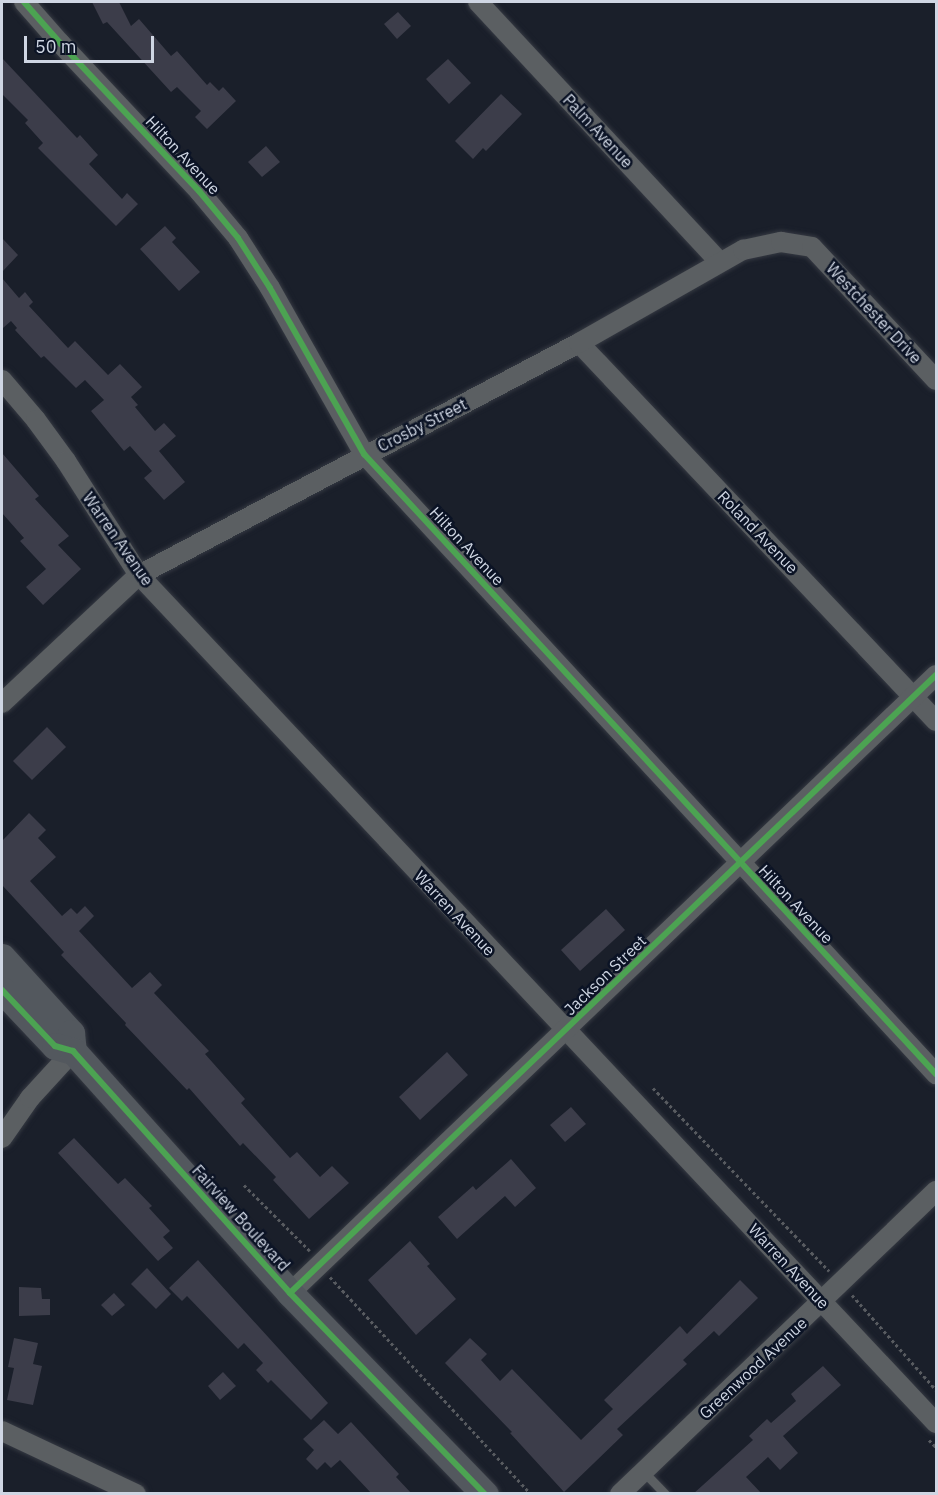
<!DOCTYPE html>
<html>
<head>
<meta charset="utf-8">
<style>
  body { margin:0 }
  #map { position:relative; width:938px; height:1495px; overflow:hidden; background:#1a1f2a; font-family:"IBM Plex Sans",sans-serif }
  div>[style] { position:absolute }
  .building>* { inset:0; background:#3c3d4a }
  .path>* { height:3px; margin-top:-1.5px; transform-origin:0; background:repeating-linear-gradient(90deg,#585b60 0 3px,transparent 0 6px) }
  .roads { filter:drop-shadow(0 0 2px #353942) drop-shadow(0 0 2px #353942) }
  .lane>* { height:9px; margin:-4.5px; padding:0 4.5px; transform-origin:4.5px; border-radius:4.5px; background:#5b5f62 }
  .street>* { height:20px; margin:-10px; padding:0 10px; transform-origin:10px; border-radius:10px; background:#5b5f62 }
  .secondary>* { height:27px; margin:-13.5px; padding:0 13.5px; transform-origin:13.5px; border-radius:13.5px; background:#53585e }
  .cycleway>* { height:6px; margin:-3px; padding:0 3px; transform-origin:3px; border-radius:3px; background:#4ca352 }
  span { translate:-50% -50%; white-space:nowrap; text-align:center; line-height:1.15; -webkit-text-stroke:5px #0b1325; paint-order:stroke }
  .street-label { font-size:16px; color:#cfd6e3 }
  .frame { position:absolute; inset:0; border:3px solid #cfd6e3; pointer-events:none }
  .scale { position:absolute; left:24px; top:36px; width:130px; height:27px; box-sizing:border-box; border:3px solid #cfd6e3; border-top:0; padding-left:8px; font-size:18px; line-height:21px; white-space:nowrap; color:#cfd6e3; -webkit-text-stroke:4px #0b1325; paint-order:stroke }
</style>
</head>
<body>
<div id="map">
  <div class="building">
    <div style="clip-path:polygon(92px 2px,119px 2px,131px 26px,139px 19px,171px 56px,177px 51px,207px 85px,210px 82px,219px 91px,223px 87px,236px 101px,207px 129px,195px 117px,201px 111px,177px 87px,171px 92px,107px 22px,103px 24px)"></div>
    <div style="clip-path:polygon(398px 12px,411px 26px,397px 39px,384px 24px)"></div>
    <div style="clip-path:polygon(2px 58px,77px 138px,80px 135px,98px 155px,89px 164px,122px 199px,127px 193px,138px 204px,116px 226px,38px 148px,43px 143px,25px 123px,28px 120px,2px 94px)"></div>
    <div style="clip-path:polygon(448px 59px,471px 83px,449px 104px,426px 79px)"></div>
    <div style="clip-path:polygon(501px 94px,522px 114px,486px 151px,483px 148px,473px 159px,455px 141px)"></div>
    <div style="clip-path:polygon(266px 146px,280px 162px,262px 177px,248px 162px)"></div>
    <div style="clip-path:polygon(165px 226px,176px 238px,172px 242px,200px 272px,179px 291px,140px 249px)"></div>
    <div style="clip-path:polygon(2px 238px,18px 255px,2px 272px)"></div>
    <div style="clip-path:polygon(2px 278px,19px 298px,25px 292px,33px 302px,29px 306px,68px 348px,75px 341px,108px 375px,120px 364px,142px 387px,131px 397px,138px 405px,135px 407px,155px 431px,164px 423px,176px 436px,159px 451px,185px 482px,164px 500px,144px 478px,152px 471px,130px 446px,124px 451px,91px 411px,104px 400px,85px 380px,76px 388px,44px 356px,41px 358px,15px 330px,17px 328px,11px 321px,3px 328px,2px 326px)"></div>
    <div style="clip-path:polygon(2px 453px,39px 496px,35px 499px,69px 536px,58px 545px,81px 569px,43px 605px,26px 587px,46px 569px,20px 541px,24px 538px,2px 513px)"></div>
    <div style="clip-path:polygon(47px 727px,66px 747px,32px 780px,13px 761px)"></div>
    <div style="clip-path:polygon(29px 813px,46px 830px,38px 838px,56px 857px,30px 881px,62px 916px,71px 908px,77px 914px,85px 906px,94px 916px,79px 931px,132px 988px,150px 972px,162px 985px,154px 993px,209px 1051px,205px 1054px,245px 1099px,241px 1103px,290px 1158px,297px 1152px,320px 1177px,332px 1166px,349px 1183px,309px 1219px,273px 1180px,276px 1177px,243px 1143px,240px 1146px,189px 1088px,187px 1090px,125px 1025px,126px 1023px,61px 955px,64px 952px,2px 885px,2px 841px)"></div>
    <div style="clip-path:polygon(606px 909px,625px 930px,580px 971px,561px 950px)"></div>
    <div style="clip-path:polygon(447px 1052px,468px 1075px,420px 1120px,399px 1097px)"></div>
    <div style="clip-path:polygon(571px 1107px,586px 1124px,565px 1142px,550px 1125px)"></div>
    <div style="clip-path:polygon(74px 1138px,118px 1184px,125px 1178px,152px 1206px,149px 1208px,170px 1231px,163px 1237px,173px 1248px,158px 1261px,58px 1153px)"></div>
    <div style="clip-path:polygon(511px 1159px,536px 1188px,515px 1207px,505px 1196px,457px 1239px,438px 1217px,473px 1186px,476px 1190px)"></div>
    <div style="clip-path:polygon(410px 1241px,430px 1264px,427px 1266px,456px 1299px,416px 1335px,368px 1280px)"></div>
    <div style="clip-path:polygon(198px 1260px,328px 1403px,311px 1420px,271px 1380px,268px 1383px,256px 1370px,263px 1363px,244px 1343px,238px 1349px,187px 1296px,182px 1301px,169px 1288px)"></div>
    <div style="clip-path:polygon(147px 1268px,171px 1294px,156px 1309px,131px 1284px)"></div>
    <div style="clip-path:polygon(740px 1280px,758px 1298px,719px 1336px,714px 1331px,683px 1360px,687px 1364px,617px 1429px,623px 1435px,564px 1492px,510px 1433px,512px 1432px,445px 1363px,470px 1338px,487px 1354px,481px 1360px,500px 1381px,512px 1369px,581px 1440px,613px 1409px,604px 1400px,680px 1326px,687px 1334px)"></div>
    <div style="clip-path:polygon(19px 1287px,41px 1288px,42px 1299px,50px 1299px,50px 1315px,19px 1316px)"></div>
    <div style="clip-path:polygon(114px 1293px,125px 1305px,112px 1316px,101px 1305px)"></div>
    <div style="clip-path:polygon(14px 1338px,38px 1343px,33px 1364px,42px 1366px,33px 1405px,7px 1400px,14px 1368px,8px 1367px)"></div>
    <div style="clip-path:polygon(823px 1366px,841px 1385px,783px 1436px,798px 1453px,780px 1470px,768px 1457px,746px 1477px,762px 1494px,693px 1494px,753px 1440px,749px 1436px,767px 1419px,771px 1423px,796px 1401px,791px 1394px)"></div>
    <div style="clip-path:polygon(223px 1372px,236px 1386px,220px 1400px,208px 1386px)"></div>
    <div style="clip-path:polygon(324px 1420px,338px 1434px,351px 1422px,399px 1474px,396px 1477px,412px 1494px,372px 1494px,340px 1460px,331px 1468px,325px 1462px,317px 1470px,306px 1459px,314px 1450px,303px 1439px)"></div>
  </div>
  <div class="path">
    <div style="left:653px;top:1088px;width:254px;rotate:46.1deg"></div>
    <div style="left:244px;top:1185px;width:93px;rotate:45deg"></div>
    <div style="left:330px;top:1277px;width:296px;rotate:47.2deg"></div>
    <div style="left:852px;top:1295px;width:127px;rotate:48.5deg"></div>
    <div style="left:929px;top:1440px;width:10px;rotate:45deg"></div>
  </div>
  <div class="roads">
    <div class="lane">
      <div style="left:643px;top:1471px;width:32px;rotate:46deg"></div>
    </div>
    <div class="street">
      <div style="left:24px;top:2px;width:55px;rotate:48.7deg"></div>
      <div style="left:60px;top:43px;width:203px;rotate:46.8deg"></div>
      <div style="left:199px;top:191px;width:61px;rotate:50.3deg"></div>
      <div style="left:238px;top:238px;width:59px;rotate:57.4deg"></div>
      <div style="left:270px;top:288px;width:191px;rotate:60.5deg"></div>
      <div style="left:364px;top:454px;width:844px;rotate:47.31deg"></div>
      <div style="left:478px;top:2px;width:354px;rotate:47.1deg"></div>
      <div style="left:579px;top:343px;width:520px;rotate:46.64deg"></div>
      <div style="left:2px;top:380px;width:52px;rotate:49.6deg"></div>
      <div style="left:36px;top:420px;width:51px;rotate:53.8deg"></div>
      <div style="left:66px;top:461px;width:135px;rotate:57.4deg"></div>
      <div style="left:139px;top:575px;width:1164px;rotate:46.78deg"></div>
      <div style="left:2px;top:703px;width:187px;rotate:-43.1deg"></div>
      <div style="left:139px;top:575px;width:497px;rotate:-27.8deg"></div>
      <div style="left:579px;top:343px;width:189px;rotate:-29.6deg"></div>
      <div style="left:743px;top:250px;width:39px;rotate:-12deg"></div>
      <div style="left:781px;top:242px;width:31px;rotate:9deg"></div>
      <div style="left:812px;top:247px;width:182px;rotate:47deg"></div>
      <div style="left:2px;top:1138px;width:49px;rotate:-55deg"></div>
      <div style="left:30px;top:1098px;width:64px;rotate:-47.5deg"></div>
      <div style="left:290px;top:1293px;width:894px;rotate:-43.73deg"></div>
      <div style="left:2px;top:1431px;width:148px;rotate:25.2deg"></div>
      <div style="left:620px;top:1494px;width:438px;rotate:-43.8deg"></div>
    </div>
    <div class="secondary">
      <div style="left:2px;top:957px;width:103px;rotate:47.8deg"></div>
      <div style="left:71px;top:1033px;width:18px;rotate:84deg"></div>
      <div style="left:2px;top:990px;width:77px;rotate:46.6deg"></div>
      <div style="left:55px;top:1046px;width:19px;rotate:16deg"></div>
      <div style="left:73px;top:1051px;width:325px;rotate:48.1deg"></div>
      <div style="left:290px;top:1293px;width:280px;rotate:45.9deg"></div>
    </div>
  </div>
  <div class="cycleway">
    <div style="left:24px;top:2px;width:55px;rotate:48.7deg"></div>
    <div style="left:60px;top:43px;width:203px;rotate:46.8deg"></div>
    <div style="left:199px;top:191px;width:61px;rotate:50.3deg"></div>
    <div style="left:238px;top:238px;width:59px;rotate:57.4deg"></div>
    <div style="left:270px;top:288px;width:191px;rotate:60.5deg"></div>
    <div style="left:364px;top:454px;width:844px;rotate:47.31deg"></div>
    <div style="left:2px;top:990px;width:77px;rotate:46.6deg"></div>
    <div style="left:55px;top:1046px;width:19px;rotate:16deg"></div>
    <div style="left:73px;top:1051px;width:325px;rotate:48.1deg"></div>
    <div style="left:290px;top:1293px;width:280px;rotate:45.9deg"></div>
    <div style="left:290px;top:1293px;width:894px;rotate:-43.73deg"></div>
  </div>
  <div class="street-label">
    <span style="left:598px;top:131px;rotate:47deg">Palm Avenue</span>
    <span style="left:183px;top:155px;rotate:47deg">Hilton Avenue</span>
    <span style="left:874px;top:313px;rotate:47deg">Westchester Drive</span>
    <span style="left:422px;top:425px;rotate:-27deg">Crosby Street</span>
    <span style="left:758px;top:532px;rotate:46deg">Roland Avenue</span>
    <span style="left:118px;top:539px;rotate:55deg">Warren Avenue</span>
    <span style="left:467px;top:546px;rotate:47deg">Hilton Avenue</span>
    <span style="left:796px;top:904px;rotate:47deg">Hilton Avenue</span>
    <span style="left:455px;top:913px;rotate:47deg">Warren Avenue</span>
    <span style="left:605px;top:975px;rotate:-44deg">Jackson Street</span>
    <span style="left:241px;top:1218px;rotate:48deg">Fairview Boulevard</span>
    <span style="left:789px;top:1266px;rotate:47deg">Warren Avenue</span>
    <span style="left:753px;top:1368px;rotate:-43deg">Greenwood Avenue</span>
  </div>
  <div class="frame"></div>
  <div class="scale">50 m</div>
</div>
</body>
</html>
